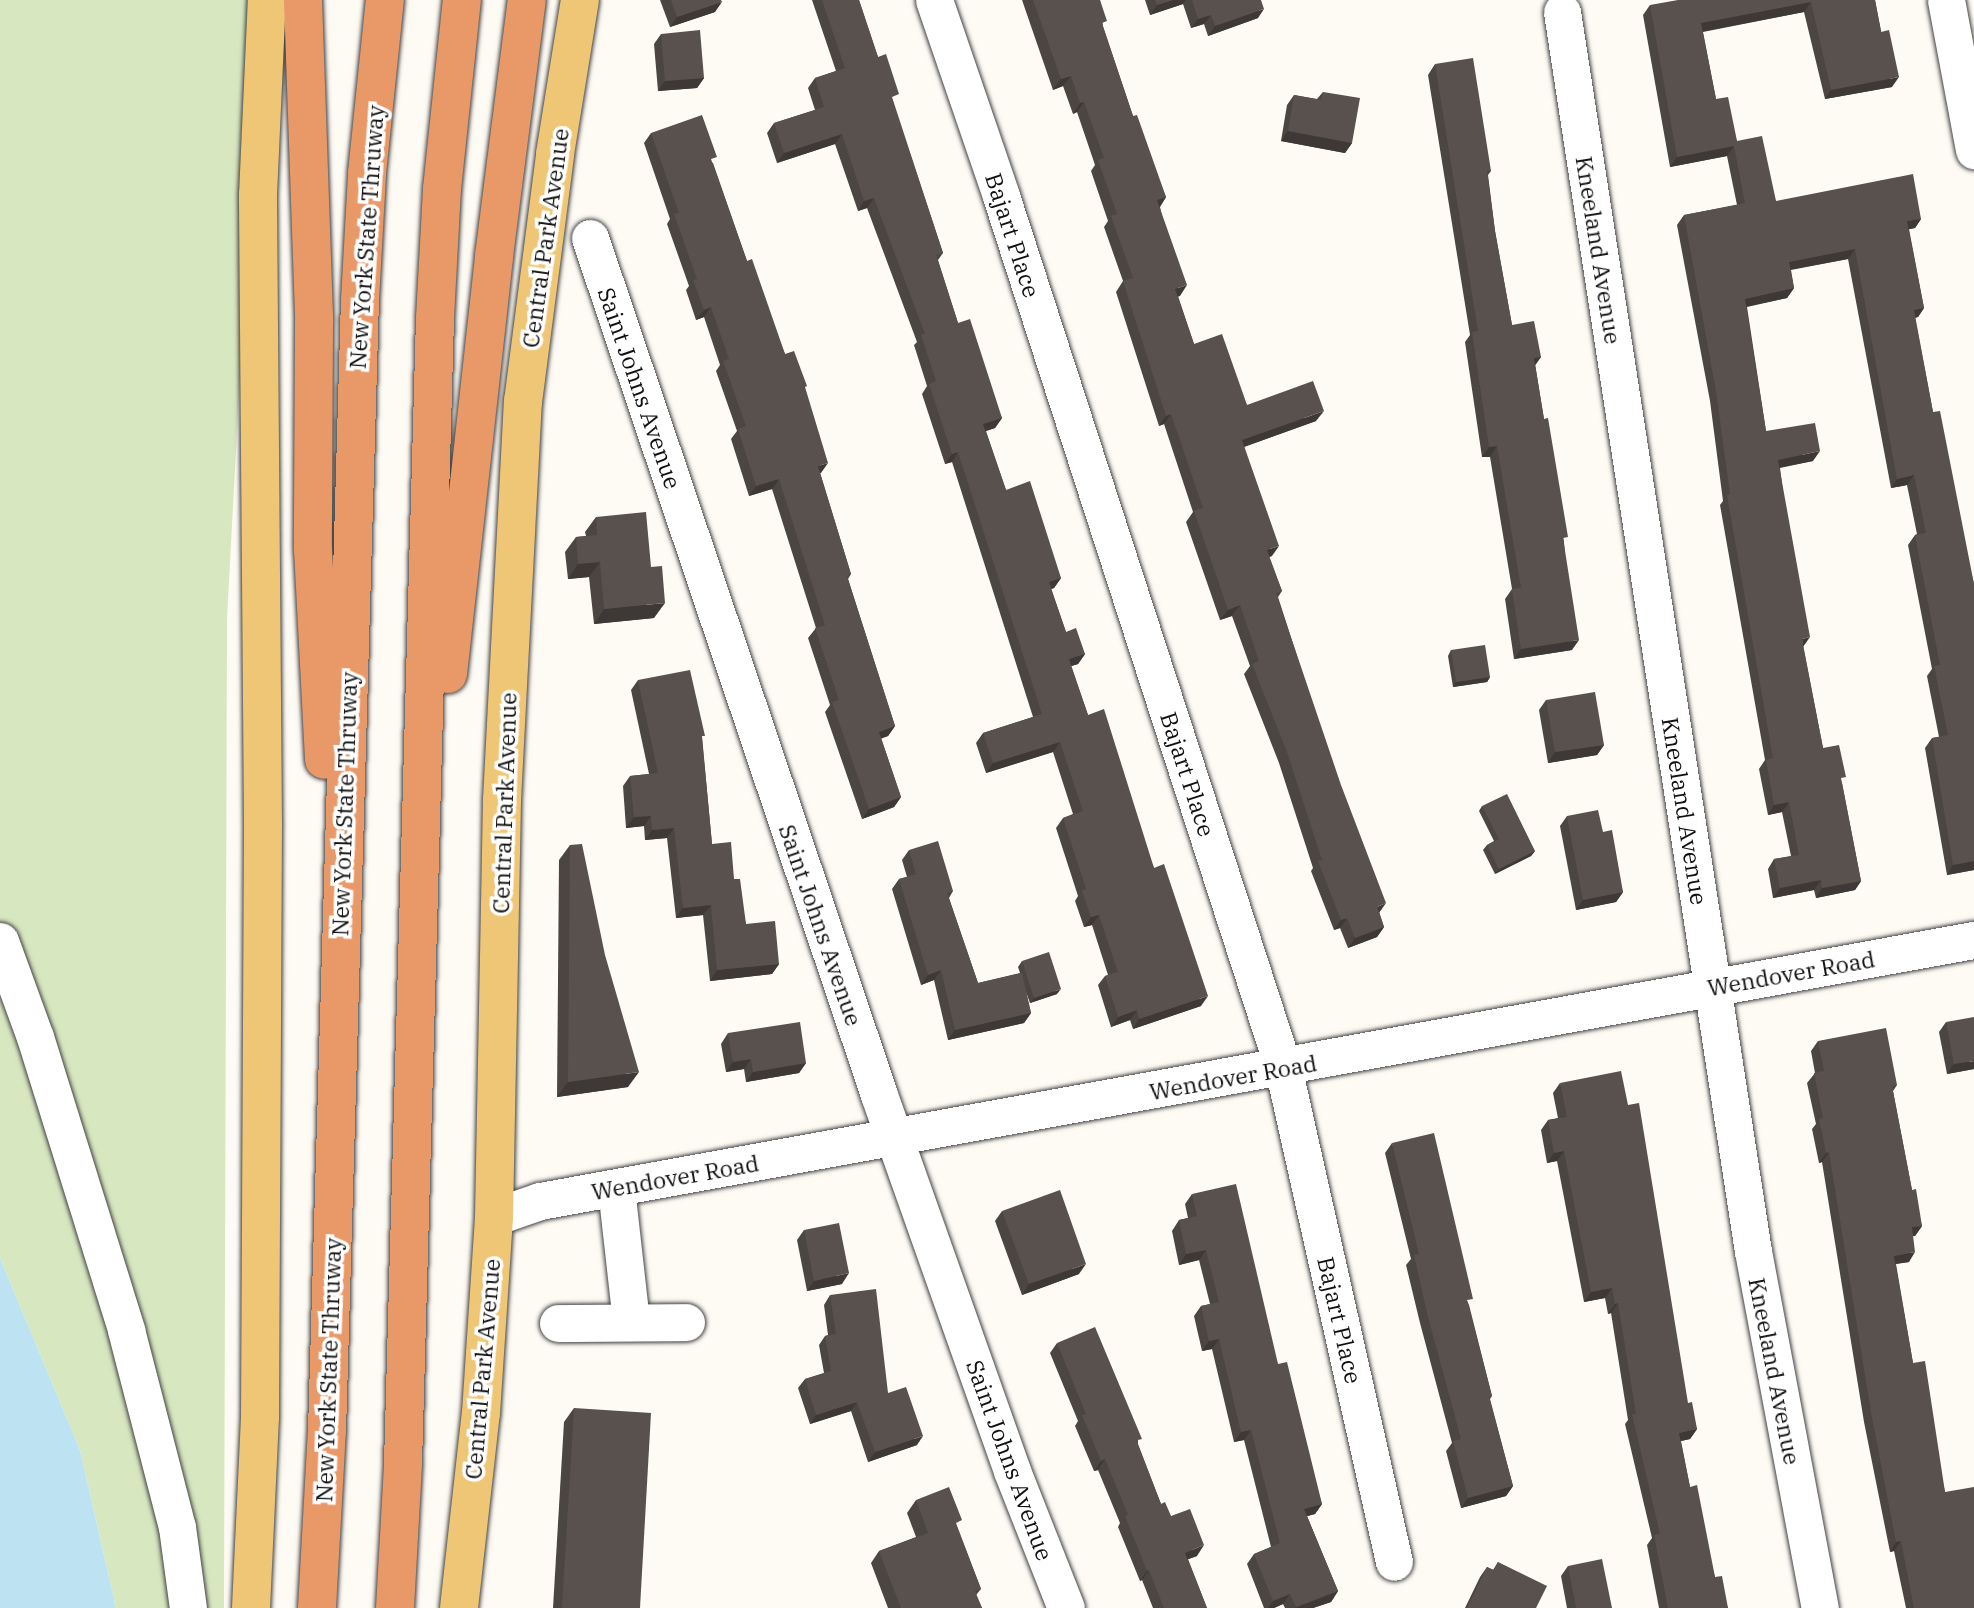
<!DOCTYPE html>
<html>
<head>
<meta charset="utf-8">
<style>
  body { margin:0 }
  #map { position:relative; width:1974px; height:1608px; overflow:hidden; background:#fefbf5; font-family:"IBM Plex Serif",serif }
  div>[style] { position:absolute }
  .green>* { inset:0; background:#d7e7c0 }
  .water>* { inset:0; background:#bde3f2 }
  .roads { filter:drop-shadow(0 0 2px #434343) drop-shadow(0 0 2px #434343) }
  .minor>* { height:37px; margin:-18.5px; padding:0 18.5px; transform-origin:18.5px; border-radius:18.5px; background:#fff }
  .major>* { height:38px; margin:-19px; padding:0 19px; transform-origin:19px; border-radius:19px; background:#eec675 }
  .highway>* { height:38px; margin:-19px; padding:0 19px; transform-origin:19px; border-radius:19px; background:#e99868 }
  .wall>* { inset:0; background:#4c4642 }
  .shaded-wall>* { inset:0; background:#3e3936 }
  .building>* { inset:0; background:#58514d }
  span { translate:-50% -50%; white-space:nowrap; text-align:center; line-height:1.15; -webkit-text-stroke:7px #fff; paint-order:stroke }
  .street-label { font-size:23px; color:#101010 }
</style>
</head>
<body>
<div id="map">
  <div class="green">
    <div style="clip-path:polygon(0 0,260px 0,227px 619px,224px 1608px,116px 1608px,80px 1450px,0 1258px)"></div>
  </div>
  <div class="water">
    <div style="clip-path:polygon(0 1258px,80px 1450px,116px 1608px,0 1608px)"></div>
  </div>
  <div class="roads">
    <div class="minor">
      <div style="left:934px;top:0;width:207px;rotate:71.1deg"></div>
      <div style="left:1001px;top:196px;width:916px;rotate:72.06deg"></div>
      <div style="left:1283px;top:1067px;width:507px;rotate:77.36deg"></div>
      <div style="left:1946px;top:0;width:153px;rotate:79.4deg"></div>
      <div style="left:1562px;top:12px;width:1254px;rotate:81.24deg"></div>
      <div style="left:1753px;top:1251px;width:363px;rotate:79.4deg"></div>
      <div style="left:590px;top:238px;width:904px;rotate:71.36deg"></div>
      <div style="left:879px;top:1095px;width:399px;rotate:70.5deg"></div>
      <div style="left:1012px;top:1471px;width:147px;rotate:68.5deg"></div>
      <div style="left:0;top:941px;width:102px;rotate:70deg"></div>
      <div style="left:35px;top:1037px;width:307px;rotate:72.7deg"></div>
      <div style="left:126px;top:1330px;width:203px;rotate:75.5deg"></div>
      <div style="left:177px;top:1527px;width:82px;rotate:82.3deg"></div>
      <div style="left:616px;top:1188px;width:134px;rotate:83.6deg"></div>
      <div style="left:494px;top:1217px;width:49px;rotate:-19.2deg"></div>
      <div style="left:540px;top:1201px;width:1458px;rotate:-10.32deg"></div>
      <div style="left:558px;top:1323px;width:128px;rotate:-0.4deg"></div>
    </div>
    <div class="major">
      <div style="left:251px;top:1608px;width:191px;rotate:-87.3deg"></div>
      <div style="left:260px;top:1417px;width:593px;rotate:-89.71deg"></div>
      <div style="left:263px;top:824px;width:629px;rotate:-90.46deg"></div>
      <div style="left:258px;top:195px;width:195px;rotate:-87.4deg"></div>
      <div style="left:459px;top:1608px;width:196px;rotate:-83.6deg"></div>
      <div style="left:481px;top:1413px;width:196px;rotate:-86.2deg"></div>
      <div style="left:494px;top:1217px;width:417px;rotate:-88.9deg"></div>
      <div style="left:502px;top:800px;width:399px;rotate:-87deg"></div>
      <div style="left:523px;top:402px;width:250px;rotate:-82.6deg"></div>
      <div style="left:555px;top:154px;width:156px;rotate:-80.8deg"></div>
    </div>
    <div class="highway">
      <div style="left:303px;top:0;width:322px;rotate:88deg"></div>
      <div style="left:314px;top:322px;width:227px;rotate:90.3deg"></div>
      <div style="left:313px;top:549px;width:211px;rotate:87deg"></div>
      <div style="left:448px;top:674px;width:421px;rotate:-83.7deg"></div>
      <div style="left:494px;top:256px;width:258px;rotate:-82.7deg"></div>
      <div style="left:317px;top:1608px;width:177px;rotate:-86.8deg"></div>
      <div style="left:327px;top:1431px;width:1131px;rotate:-88.33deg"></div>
      <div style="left:360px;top:300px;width:127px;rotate:-86.8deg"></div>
      <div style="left:367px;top:173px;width:174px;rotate:-84.1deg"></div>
      <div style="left:395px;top:1608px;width:144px;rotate:-86.8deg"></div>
      <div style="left:403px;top:1464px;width:1146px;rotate:-88.4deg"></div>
      <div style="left:435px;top:318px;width:129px;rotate:-86.9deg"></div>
      <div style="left:442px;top:189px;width:190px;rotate:-84deg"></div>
    </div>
  </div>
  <div class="wall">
    <div style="clip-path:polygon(660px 0,721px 0,715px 12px,670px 27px)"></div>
    <div style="clip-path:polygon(812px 0,859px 0,943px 253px,938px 260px,958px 323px,1002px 418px,995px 428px,986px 431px,1006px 490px,1061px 578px,1054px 588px,1051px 589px,1066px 632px,1085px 654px,1078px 664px,1071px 666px,1088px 715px,1154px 868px,1201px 1006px,1133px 1029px,1130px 1020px,1111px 1027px,1098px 985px,1105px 976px,1108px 975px,1092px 925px,1084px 927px,1075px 901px,1078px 896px,1056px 828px,1063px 818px,1073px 814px,1053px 752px,986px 773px,976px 743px,983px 733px,1033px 717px,952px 462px,945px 464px,922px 394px,927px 386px,914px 345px,917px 342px,867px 208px,858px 211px,835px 144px,777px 163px,767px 133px,774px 123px,815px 110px,808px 88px,815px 78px,836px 71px)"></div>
    <div style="clip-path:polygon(1022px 0,1100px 0,1103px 27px,1133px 116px,1166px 197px,1160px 207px,1180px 296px,1178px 296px,1194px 344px,1247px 405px,1316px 421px,1244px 447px,1272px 556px,1269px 557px,1282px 591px,1278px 597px,1384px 927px,1377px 937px,1348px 948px,1340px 928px,1334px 930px,1311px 871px,1313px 868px,1279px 763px,1244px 674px,1250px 666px,1232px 616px,1220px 620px,1186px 522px,1193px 512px,1164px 424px,1159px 426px,1116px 292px,1123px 281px,1104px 227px,1108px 221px,1091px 171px,1095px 165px,1077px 112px,1073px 114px,1063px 86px,1053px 90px)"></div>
    <div style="clip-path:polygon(1145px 0,1261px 0,1258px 18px,1208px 36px,1204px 24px,1191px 28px,1183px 4px,1150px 15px)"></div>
    <div style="clip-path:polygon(1875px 0,1892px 87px,1825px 99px,1804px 12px,1703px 32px,1716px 99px,1737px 141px,1776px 201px,1921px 219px,1915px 228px,1909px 229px,1924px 308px,1918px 317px,1915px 318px,1933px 412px,1974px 584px,1974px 870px,1947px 875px,1925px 748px,1932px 738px,1939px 737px,1927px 676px,1932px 669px,1908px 545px,1915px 535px,1917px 534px,1907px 485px,1891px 488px,1848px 259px,1791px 270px,1794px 288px,1787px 298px,1747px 307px,1766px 431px,1813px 461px,1780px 468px,1803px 646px,1823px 748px,1842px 783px,1861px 881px,1855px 890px,1816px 898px,1814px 890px,1773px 898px,1768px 869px,1774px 859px,1791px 856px,1782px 812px,1768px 815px,1759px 769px,1765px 760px,1720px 505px,1723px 501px,1710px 401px,1677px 225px,1684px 215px,1737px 205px,1727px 156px,1670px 167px,1643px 15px,1650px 5px)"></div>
    <div style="clip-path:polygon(661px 34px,704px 78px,697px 88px,658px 91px,654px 44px)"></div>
    <div style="clip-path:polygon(1435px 64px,1491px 171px,1488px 175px,1495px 231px,1512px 325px,1541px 357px,1535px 364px,1564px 542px,1572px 650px,1514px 659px,1505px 599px,1512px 589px,1490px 457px,1482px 457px,1465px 342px,1470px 335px,1428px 75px)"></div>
    <div style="clip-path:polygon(1323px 92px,1352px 143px,1345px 153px,1281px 141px,1287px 105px,1294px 95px,1317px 99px)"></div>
    <div style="clip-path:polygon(651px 133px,713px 163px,747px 261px,785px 354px,805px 389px,821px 473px,820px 473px,851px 574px,848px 579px,895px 726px,888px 736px,881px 738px,901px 797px,894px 807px,862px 819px,825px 712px,830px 705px,808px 638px,816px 628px,772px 489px,749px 496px,731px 439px,737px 431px,716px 371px,720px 365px,704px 317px,696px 320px,686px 290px,689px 286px,667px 224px,670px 219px,644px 143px)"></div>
    <div style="clip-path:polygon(596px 517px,654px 618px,594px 624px,589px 577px,568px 579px,565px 552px,576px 537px,586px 536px,585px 532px)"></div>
    <div style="clip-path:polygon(1451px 650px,1490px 677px,1487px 682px,1453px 687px,1448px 656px)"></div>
    <div style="clip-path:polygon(638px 680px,702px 739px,712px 844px,734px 879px,746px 924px,779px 964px,772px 974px,710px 981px,703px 915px,676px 918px,667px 838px,645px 840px,644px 826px,626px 828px,623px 786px,630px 776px,649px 774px,631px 690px)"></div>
    <div style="clip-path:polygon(1546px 700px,1604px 745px,1597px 755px,1548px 763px,1539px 710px)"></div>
    <div style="clip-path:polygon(1482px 806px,1535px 851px,1531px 856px,1495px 874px,1483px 850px,1487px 845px,1494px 841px,1479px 811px)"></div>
    <div style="clip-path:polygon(1567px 816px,1603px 832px,1623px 892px,1616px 902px,1576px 910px,1560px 826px)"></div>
    <div style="clip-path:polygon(570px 845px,628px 1087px,557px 1097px,559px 860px)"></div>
    <div style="clip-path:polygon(909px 850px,953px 891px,949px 898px,978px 983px,1020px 973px,1018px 967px,1022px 961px,1057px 994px,1030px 1003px,1026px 992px,1031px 1013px,1024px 1023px,948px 1040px,934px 980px,921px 985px,892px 889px,899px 879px,907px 877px,902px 860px)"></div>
    <div style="clip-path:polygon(1946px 1022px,1974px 1069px,1947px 1074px,1939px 1032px)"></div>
    <div style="clip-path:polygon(728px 1033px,806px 1063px,799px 1073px,746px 1082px,744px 1069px,726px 1072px,721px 1044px)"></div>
    <div style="clip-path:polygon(1818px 1041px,1897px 1085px,1893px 1091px,1912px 1190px,1922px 1226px,1915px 1236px,1913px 1236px,1909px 1262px,1896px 1264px,1913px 1363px,1974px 1608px,1906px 1608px,1894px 1551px,1890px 1552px,1864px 1422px,1822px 1162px,1819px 1163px,1812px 1129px,1816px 1124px,1807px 1083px,1815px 1073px,1811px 1051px)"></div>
    <div style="clip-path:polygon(1560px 1083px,1697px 1429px,1690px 1439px,1681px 1441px,1690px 1487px,1715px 1577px,1728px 1608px,1659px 1608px,1647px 1545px,1652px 1538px,1625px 1424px,1628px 1420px,1611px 1313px,1608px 1314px,1605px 1298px,1584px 1302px,1557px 1161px,1547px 1163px,1541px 1130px,1548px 1120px,1558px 1118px,1553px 1093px)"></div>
    <div style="clip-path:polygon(1392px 1143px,1469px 1305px,1492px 1396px,1490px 1399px,1513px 1486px,1506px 1496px,1461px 1508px,1446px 1451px,1452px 1443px,1420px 1323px,1406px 1265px,1411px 1259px,1385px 1153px)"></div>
    <div style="clip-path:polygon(1192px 1194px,1278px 1364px,1322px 1504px,1315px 1514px,1307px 1516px,1338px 1591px,1331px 1602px,1313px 1608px,1285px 1608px,1283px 1604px,1274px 1608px,1264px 1608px,1247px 1564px,1254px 1554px,1271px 1547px,1244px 1440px,1234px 1442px,1212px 1349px,1202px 1351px,1194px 1316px,1201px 1306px,1210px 1304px,1199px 1260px,1179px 1265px,1172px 1231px,1179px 1220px,1188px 1218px,1185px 1204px)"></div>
    <div style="clip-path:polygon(1002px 1211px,1079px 1274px,1022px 1295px,995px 1221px)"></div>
    <div style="clip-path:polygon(804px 1230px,842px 1284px,807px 1291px,797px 1240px)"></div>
    <div style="clip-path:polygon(830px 1295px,888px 1393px,917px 1445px,868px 1462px,851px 1411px,810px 1424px,798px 1388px,805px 1379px,824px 1373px,819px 1345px,825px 1336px,828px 1335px,824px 1305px)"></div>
    <div style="clip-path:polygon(1057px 1343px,1138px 1444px,1161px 1504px,1197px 1556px,1188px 1559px,1207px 1608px,1153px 1608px,1142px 1580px,1140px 1581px,1118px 1527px,1120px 1523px,1098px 1470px,1094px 1471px,1075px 1426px,1078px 1421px,1050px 1353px)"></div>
    <div style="clip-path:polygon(574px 1408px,640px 1608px,553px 1608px,564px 1422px)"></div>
    <div style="clip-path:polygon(916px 1500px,957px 1527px,981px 1589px,976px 1595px,982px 1608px,888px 1608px,871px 1563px,879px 1551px,916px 1537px,907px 1513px)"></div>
    <div style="clip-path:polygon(1498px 1562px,1536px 1608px,1465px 1608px,1480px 1577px,1487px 1567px,1493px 1570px)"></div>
    <div style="clip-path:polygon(1568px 1566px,1612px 1608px,1567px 1608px,1561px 1576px)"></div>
  </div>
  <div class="shaded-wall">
    <div style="clip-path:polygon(1173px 0,1186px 0,1183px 4px,1150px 15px,1157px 5px)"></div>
    <div style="clip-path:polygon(722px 2px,715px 12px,670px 27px,677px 17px)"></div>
    <div style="clip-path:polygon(1811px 2px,1804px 12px,1694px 33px,1701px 23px)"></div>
    <div style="clip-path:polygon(1264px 9px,1258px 18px,1208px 36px,1215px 26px)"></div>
    <div style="clip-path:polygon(1211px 15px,1204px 24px,1191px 28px,1198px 19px)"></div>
    <div style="clip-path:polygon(1071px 76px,1063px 86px,1053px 90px,1061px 79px)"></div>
    <div style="clip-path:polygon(1899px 77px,1892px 87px,1825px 99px,1831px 90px)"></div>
    <div style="clip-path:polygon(704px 78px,697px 88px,658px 91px,665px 81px)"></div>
    <div style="clip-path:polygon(1084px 102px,1077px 112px,1073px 114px,1080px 103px)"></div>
    <div style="clip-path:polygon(1288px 131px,1352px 143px,1345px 153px,1281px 141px)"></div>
    <div style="clip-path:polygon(842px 134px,835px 144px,777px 163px,784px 153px)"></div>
    <div style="clip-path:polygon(1734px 146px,1727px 156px,1670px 167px,1677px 157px)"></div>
    <div style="clip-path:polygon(1166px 197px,1159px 208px,1157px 200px)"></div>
    <div style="clip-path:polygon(874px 198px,867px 208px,858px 211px,864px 201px)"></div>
    <div style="clip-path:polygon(1921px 219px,1915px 228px,1901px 231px,1907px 221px)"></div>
    <div style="clip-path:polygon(1855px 249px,1848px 259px,1782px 271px,1789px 262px)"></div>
    <div style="clip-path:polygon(1187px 285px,1180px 296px,1168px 300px,1175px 289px)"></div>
    <div style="clip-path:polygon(1794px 288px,1787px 298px,1739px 308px,1745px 299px)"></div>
    <div style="clip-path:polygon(711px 307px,704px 317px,696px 320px,704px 310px)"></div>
    <div style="clip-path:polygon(1924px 308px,1918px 317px,1907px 319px,1914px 310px)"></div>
    <div style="clip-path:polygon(1541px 357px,1534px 367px,1534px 358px)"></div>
    <div style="clip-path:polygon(1324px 411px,1316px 421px,1235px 450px,1242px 440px)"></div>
    <div style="clip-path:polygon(1171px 414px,1164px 424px,1159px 426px,1166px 416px)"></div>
    <div style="clip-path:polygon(1002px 418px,995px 428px,976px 434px,983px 424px)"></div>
    <div style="clip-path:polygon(1497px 446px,1490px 457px,1482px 457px,1489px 447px)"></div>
    <div style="clip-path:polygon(1820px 451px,1813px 461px,1771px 469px,1778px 460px)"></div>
    <div style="clip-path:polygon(958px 452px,952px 462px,945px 464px,952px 454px)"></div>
    <div style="clip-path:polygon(828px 463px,821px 473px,811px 476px,818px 466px)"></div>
    <div style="clip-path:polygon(1914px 475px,1907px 485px,1891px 488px,1897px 479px)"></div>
    <div style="clip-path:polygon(779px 479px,772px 489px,749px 496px,756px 486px)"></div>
    <div style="clip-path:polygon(1279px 546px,1272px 556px,1259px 560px,1267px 550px)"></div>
    <div style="clip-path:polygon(600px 562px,589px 577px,568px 579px,578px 564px)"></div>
    <div style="clip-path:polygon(1061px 578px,1054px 588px,1042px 592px,1049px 582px)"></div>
    <div style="clip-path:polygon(665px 603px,654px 618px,594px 624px,604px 609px)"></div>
    <div style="clip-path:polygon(1240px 605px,1232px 616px,1220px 620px,1228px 610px)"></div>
    <div style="clip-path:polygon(1810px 637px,1803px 647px,1802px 639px)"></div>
    <div style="clip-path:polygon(1579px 640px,1572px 650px,1514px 659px,1521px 649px)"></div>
    <div style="clip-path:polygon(1085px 654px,1078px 664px,1062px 669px,1069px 659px)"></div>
    <div style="clip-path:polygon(1490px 677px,1487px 682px,1453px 687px,1456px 682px)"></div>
    <div style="clip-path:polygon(895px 726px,888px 736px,872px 742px,879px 732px)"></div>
    <div style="clip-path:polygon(1060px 742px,1053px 752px,986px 773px,993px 763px)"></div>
    <div style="clip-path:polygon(1604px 745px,1597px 755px,1548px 763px,1555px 752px)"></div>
    <div style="clip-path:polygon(901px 797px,894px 807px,862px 819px,869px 809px)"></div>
    <div style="clip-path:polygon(1789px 802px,1782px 812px,1768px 815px,1774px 805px)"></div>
    <div style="clip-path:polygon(651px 816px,644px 826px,626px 828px,634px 817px)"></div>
    <div style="clip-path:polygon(674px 828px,667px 838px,645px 840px,652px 830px)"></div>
    <div style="clip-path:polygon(1535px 851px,1531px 856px,1495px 874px,1499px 869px)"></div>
    <div style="clip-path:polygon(1974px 861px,1974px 870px,1947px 875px,1953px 865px)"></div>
    <div style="clip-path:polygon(1821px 880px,1814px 890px,1773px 898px,1780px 888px)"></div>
    <div style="clip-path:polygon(1861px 881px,1855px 890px,1816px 898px,1822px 888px)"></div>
    <div style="clip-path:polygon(1623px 892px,1616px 902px,1576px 910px,1583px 900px)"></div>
    <div style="clip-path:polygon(1386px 903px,1379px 913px,1377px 907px)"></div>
    <div style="clip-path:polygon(711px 905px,703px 915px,676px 918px,683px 908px)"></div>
    <div style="clip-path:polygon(1099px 915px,1092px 925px,1084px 927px,1091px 917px)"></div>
    <div style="clip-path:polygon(1347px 918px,1340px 928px,1334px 930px,1341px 920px)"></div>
    <div style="clip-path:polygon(1384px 927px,1377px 937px,1348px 948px,1355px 938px)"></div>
    <div style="clip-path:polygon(779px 964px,772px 974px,710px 981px,717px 970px)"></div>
    <div style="clip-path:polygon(941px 970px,934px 980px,921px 985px,928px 975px)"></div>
    <div style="clip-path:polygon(1061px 989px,1057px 994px,1030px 1003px,1034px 998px)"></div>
    <div style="clip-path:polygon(1208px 996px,1201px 1006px,1133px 1029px,1139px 1019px)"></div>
    <div style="clip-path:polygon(1137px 1010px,1130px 1020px,1111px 1027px,1118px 1017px)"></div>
    <div style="clip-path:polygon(1031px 1013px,1024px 1023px,948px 1040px,955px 1030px)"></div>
    <div style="clip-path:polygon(751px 1059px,744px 1069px,726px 1072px,733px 1062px)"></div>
    <div style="clip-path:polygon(1974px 1061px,1974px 1069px,1947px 1074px,1954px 1064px)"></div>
    <div style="clip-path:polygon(806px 1063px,799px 1073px,746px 1082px,753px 1072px)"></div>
    <div style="clip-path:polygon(639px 1072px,628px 1087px,557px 1097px,568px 1082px)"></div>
    <div style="clip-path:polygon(1564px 1151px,1557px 1161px,1547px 1163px,1554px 1153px)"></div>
    <div style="clip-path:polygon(1829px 1152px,1822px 1162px,1819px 1163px,1826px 1153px)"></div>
    <div style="clip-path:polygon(1922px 1226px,1915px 1236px,1905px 1237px,1912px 1227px)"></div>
    <div style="clip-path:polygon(1206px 1250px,1199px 1260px,1179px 1265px,1186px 1254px)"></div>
    <div style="clip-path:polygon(1915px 1252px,1909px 1262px,1887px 1265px,1894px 1256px)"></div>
    <div style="clip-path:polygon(1086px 1264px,1079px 1274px,1022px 1295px,1029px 1284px)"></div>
    <div style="clip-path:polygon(849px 1273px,842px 1284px,807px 1291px,814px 1281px)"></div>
    <div style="clip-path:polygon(1612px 1288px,1605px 1298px,1584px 1302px,1591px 1292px)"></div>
    <div style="clip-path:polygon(1618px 1303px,1611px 1313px,1608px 1314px,1615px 1304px)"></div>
    <div style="clip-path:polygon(1219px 1339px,1212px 1349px,1202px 1351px,1209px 1341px)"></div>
    <div style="clip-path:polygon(857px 1402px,851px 1411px,810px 1424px,816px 1415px)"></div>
    <div style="clip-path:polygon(1697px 1429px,1690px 1439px,1672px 1443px,1679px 1433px)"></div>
    <div style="clip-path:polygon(1251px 1430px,1244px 1440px,1234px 1442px,1241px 1432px)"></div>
    <div style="clip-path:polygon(923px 1436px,917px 1445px,868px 1462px,875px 1452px)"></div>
    <div style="clip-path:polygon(1105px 1459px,1098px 1470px,1094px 1471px,1101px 1461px)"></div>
    <div style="clip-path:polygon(1513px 1486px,1506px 1496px,1461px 1508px,1468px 1498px)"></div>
    <div style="clip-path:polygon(1322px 1504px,1315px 1514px,1297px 1519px,1304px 1509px)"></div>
    <div style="clip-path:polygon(1901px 1541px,1894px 1551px,1890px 1552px,1896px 1542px)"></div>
    <div style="clip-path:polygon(1204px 1545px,1197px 1556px,1178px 1563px,1185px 1553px)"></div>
    <div style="clip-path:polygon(1149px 1570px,1142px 1580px,1140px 1581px,1147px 1571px)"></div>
    <div style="clip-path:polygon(1338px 1591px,1331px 1602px,1313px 1608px,1295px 1608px)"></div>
    <div style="clip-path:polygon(1290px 1594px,1283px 1604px,1274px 1608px,1268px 1608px,1273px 1601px)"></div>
  </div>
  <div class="building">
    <div style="clip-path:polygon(671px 0,721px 0,722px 2px,677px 17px)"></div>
    <div style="clip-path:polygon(822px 0,859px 0,878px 57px,886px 54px,899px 94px,892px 97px,943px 253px,936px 255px,958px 323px,970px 319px,1002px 418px,983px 424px,1006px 490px,1030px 481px,1061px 578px,1049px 582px,1066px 632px,1076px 628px,1085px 654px,1069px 659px,1088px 715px,1104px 709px,1154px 868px,1164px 864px,1208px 996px,1139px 1019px,1137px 1010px,1118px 1017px,1105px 976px,1118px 972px,1099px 915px,1091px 917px,1082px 891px,1086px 889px,1063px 818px,1083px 811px,1060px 742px,993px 763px,983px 733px,1042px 714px,958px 452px,952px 454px,929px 384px,936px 381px,921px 335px,925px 334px,874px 198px,864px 201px,842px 134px,784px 153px,774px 123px,824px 107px,815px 78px,845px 68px)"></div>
    <div style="clip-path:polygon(1033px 0,1100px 0,1107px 21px,1102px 23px,1133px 116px,1137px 115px,1166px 197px,1157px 200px,1187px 285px,1175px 289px,1194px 344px,1222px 334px,1247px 405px,1313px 381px,1324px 411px,1242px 440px,1279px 546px,1267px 550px,1282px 591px,1276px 593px,1341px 785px,1386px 903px,1377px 907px,1384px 927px,1355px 938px,1347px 918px,1341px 920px,1318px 861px,1322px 860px,1287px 752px,1252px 664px,1259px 661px,1240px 605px,1228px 610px,1194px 511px,1203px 508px,1171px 414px,1166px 416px,1123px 281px,1133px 278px,1111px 216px,1117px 214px,1098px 160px,1104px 158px,1084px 102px,1080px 103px,1071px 76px,1061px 79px)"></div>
    <div style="clip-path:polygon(1155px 0,1173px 0,1157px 5px)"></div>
    <div style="clip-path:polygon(1192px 0,1261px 0,1264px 9px,1215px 26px,1211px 15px,1198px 19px)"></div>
    <div style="clip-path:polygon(1678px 0,1875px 0,1881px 32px,1889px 30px,1899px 77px,1831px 90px,1811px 2px,1701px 23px,1716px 99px,1728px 97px,1737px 141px,1762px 136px,1776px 201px,1913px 174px,1921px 219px,1907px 221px,1924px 308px,1914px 310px,1933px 412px,1940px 411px,1974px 584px,1974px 861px,1953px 865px,1932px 738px,1948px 735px,1934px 666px,1940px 665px,1915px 535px,1926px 533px,1914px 475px,1897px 479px,1855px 249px,1789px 262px,1794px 288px,1745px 299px,1766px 431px,1815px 423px,1820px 451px,1778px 460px,1810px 637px,1802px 639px,1823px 748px,1839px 745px,1846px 777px,1841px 778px,1861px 881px,1822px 888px,1821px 880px,1780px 888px,1774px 859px,1799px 855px,1789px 802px,1774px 805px,1766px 760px,1773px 758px,1727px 495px,1730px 494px,1716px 391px,1684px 215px,1745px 203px,1734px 146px,1677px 157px,1650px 5px)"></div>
    <div style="clip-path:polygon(700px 30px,704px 78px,665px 81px,661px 34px)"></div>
    <div style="clip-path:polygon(1473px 58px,1491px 171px,1487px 171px,1495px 231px,1512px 325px,1534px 321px,1541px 357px,1534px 358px,1544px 419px,1548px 418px,1568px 537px,1563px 538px,1579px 640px,1521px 649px,1512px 589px,1521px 588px,1497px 446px,1489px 447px,1472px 332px,1478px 331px,1435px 64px)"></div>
    <div style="clip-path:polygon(1323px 92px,1360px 98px,1352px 143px,1288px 131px,1294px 95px,1321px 100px)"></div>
    <div style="clip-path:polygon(702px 115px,717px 157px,711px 159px,747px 261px,752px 259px,785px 354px,794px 351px,807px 386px,805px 387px,828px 463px,818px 466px,851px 574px,847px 576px,895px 726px,879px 732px,901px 797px,869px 809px,832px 702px,839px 700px,815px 628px,825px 625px,779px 479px,756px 486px,738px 429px,746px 426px,723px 361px,729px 359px,711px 307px,704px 310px,693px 280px,697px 279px,674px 214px,679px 213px,651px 133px)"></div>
    <div style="clip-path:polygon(646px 512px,651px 567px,662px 566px,665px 603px,604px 609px,600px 562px,578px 564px,576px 537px,597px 535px,596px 517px)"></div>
    <div style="clip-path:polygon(1485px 645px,1490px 677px,1456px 682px,1451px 650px)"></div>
    <div style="clip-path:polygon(690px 670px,705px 736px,702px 736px,712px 844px,731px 842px,734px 879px,740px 879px,746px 924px,775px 921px,779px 964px,717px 970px,711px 905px,683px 908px,674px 828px,652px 830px,651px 816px,634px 817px,630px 776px,658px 773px,638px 680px)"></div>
    <div style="clip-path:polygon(1595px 692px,1604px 745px,1555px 752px,1546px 700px)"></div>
    <div style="clip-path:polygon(1507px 794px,1535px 851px,1499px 869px,1487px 845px,1499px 839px,1482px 806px)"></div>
    <div style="clip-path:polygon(1598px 810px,1603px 832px,1612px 830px,1623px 892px,1583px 900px,1567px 816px)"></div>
    <div style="clip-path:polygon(938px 841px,953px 891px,947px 893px,978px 983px,1022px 973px,1031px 1013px,955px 1030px,941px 970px,928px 975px,899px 879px,916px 874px,909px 850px)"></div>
    <div style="clip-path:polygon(582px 844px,605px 955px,639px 1072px,568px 1082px,570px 845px)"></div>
    <div style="clip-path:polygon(1049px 952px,1061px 989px,1034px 998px,1022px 961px)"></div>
    <div style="clip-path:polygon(1974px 1017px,1974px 1061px,1954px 1064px,1946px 1022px)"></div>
    <div style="clip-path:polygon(800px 1022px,806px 1063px,753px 1072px,751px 1059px,733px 1062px,728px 1033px)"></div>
    <div style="clip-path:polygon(1886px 1028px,1897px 1085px,1892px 1086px,1912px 1190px,1916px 1189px,1922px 1226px,1912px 1227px,1915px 1252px,1894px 1256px,1913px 1363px,1925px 1361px,1945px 1492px,1974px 1487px,1974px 1608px,1914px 1608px,1901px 1541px,1896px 1542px,1871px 1412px,1829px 1152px,1826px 1153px,1819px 1119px,1823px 1118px,1814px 1073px,1824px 1071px,1818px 1041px)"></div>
    <div style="clip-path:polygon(1621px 1071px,1628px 1105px,1639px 1103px,1688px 1403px,1692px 1402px,1697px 1429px,1679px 1433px,1690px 1487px,1697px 1485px,1715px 1577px,1722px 1576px,1728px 1608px,1668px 1608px,1654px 1535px,1660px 1534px,1632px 1414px,1636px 1414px,1618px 1303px,1615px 1304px,1612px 1288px,1591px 1292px,1564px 1151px,1554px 1153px,1548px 1120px,1567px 1117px,1560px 1083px)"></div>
    <div style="clip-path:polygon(1434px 1133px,1473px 1299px,1467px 1300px,1492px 1396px,1489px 1397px,1513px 1486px,1468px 1498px,1453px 1441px,1461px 1439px,1427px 1313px,1414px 1255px,1419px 1254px,1392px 1143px)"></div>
    <div style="clip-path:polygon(1236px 1184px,1278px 1364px,1287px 1362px,1322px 1504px,1304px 1509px,1338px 1591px,1296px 1607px,1290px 1594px,1273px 1601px,1254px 1554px,1280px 1543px,1251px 1430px,1241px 1432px,1219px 1339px,1209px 1341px,1201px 1306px,1219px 1302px,1206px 1250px,1186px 1254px,1179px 1220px,1197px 1216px,1192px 1194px)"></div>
    <div style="clip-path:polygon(1060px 1190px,1086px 1264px,1029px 1284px,1002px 1211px)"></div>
    <div style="clip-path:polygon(839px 1223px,849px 1273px,814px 1281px,804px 1230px)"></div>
    <div style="clip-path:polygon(876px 1289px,888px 1393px,906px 1387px,923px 1436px,875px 1452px,857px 1402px,816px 1415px,805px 1379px,831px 1371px,825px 1336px,836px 1334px,830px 1295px)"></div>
    <div style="clip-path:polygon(1095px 1327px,1142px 1439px,1138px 1440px,1138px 1445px,1161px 1504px,1165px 1502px,1171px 1516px,1190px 1509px,1204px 1545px,1185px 1553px,1207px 1608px,1164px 1608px,1149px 1570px,1147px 1571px,1125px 1516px,1128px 1515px,1105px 1459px,1101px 1461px,1082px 1415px,1086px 1414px,1057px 1343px)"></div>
    <div style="clip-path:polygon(574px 1408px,651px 1413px,640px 1608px,562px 1608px)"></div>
    <div style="clip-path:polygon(949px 1487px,962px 1520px,956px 1523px,981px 1589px,975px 1591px,982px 1608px,901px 1608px,879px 1551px,928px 1533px,916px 1500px)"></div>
    <div style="clip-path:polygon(1602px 1559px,1612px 1608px,1576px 1608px,1568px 1566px)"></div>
    <div style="clip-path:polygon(1498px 1562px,1547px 1586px,1536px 1608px,1467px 1608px,1487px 1567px,1494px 1570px)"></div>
  </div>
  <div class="street-label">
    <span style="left:1013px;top:235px;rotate:72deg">Bajart Place</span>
    <span style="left:366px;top:237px;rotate:-86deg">New York State Thruway</span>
    <span style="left:545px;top:238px;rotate:-82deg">Central Park Avenue</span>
    <span style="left:1599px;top:250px;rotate:81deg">Kneeland Avenue</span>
    <span style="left:640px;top:388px;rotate:71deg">Saint Johns Avenue</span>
    <span style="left:1188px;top:774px;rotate:72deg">Bajart Place</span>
    <span style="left:504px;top:803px;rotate:-88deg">Central Park Avenue</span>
    <span style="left:344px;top:804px;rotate:-88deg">New York State Thruway</span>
    <span style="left:1685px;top:811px;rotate:81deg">Kneeland Avenue</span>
    <span style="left:821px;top:925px;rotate:71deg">Saint Johns Avenue</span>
    <span style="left:1791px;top:973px;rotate:-10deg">Wendover Road</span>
    <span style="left:1233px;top:1077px;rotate:-10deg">Wendover Road</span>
    <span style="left:675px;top:1177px;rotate:-10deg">Wendover Road</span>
    <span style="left:1340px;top:1320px;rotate:77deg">Bajart Place</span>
    <span style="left:482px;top:1369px;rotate:-85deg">Central Park Avenue</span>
    <span style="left:328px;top:1370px;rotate:-88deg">New York State Thruway</span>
    <span style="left:1775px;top:1371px;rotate:79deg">Kneeland Avenue</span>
    <span style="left:1010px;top:1460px;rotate:70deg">Saint Johns Avenue</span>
  </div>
</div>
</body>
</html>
